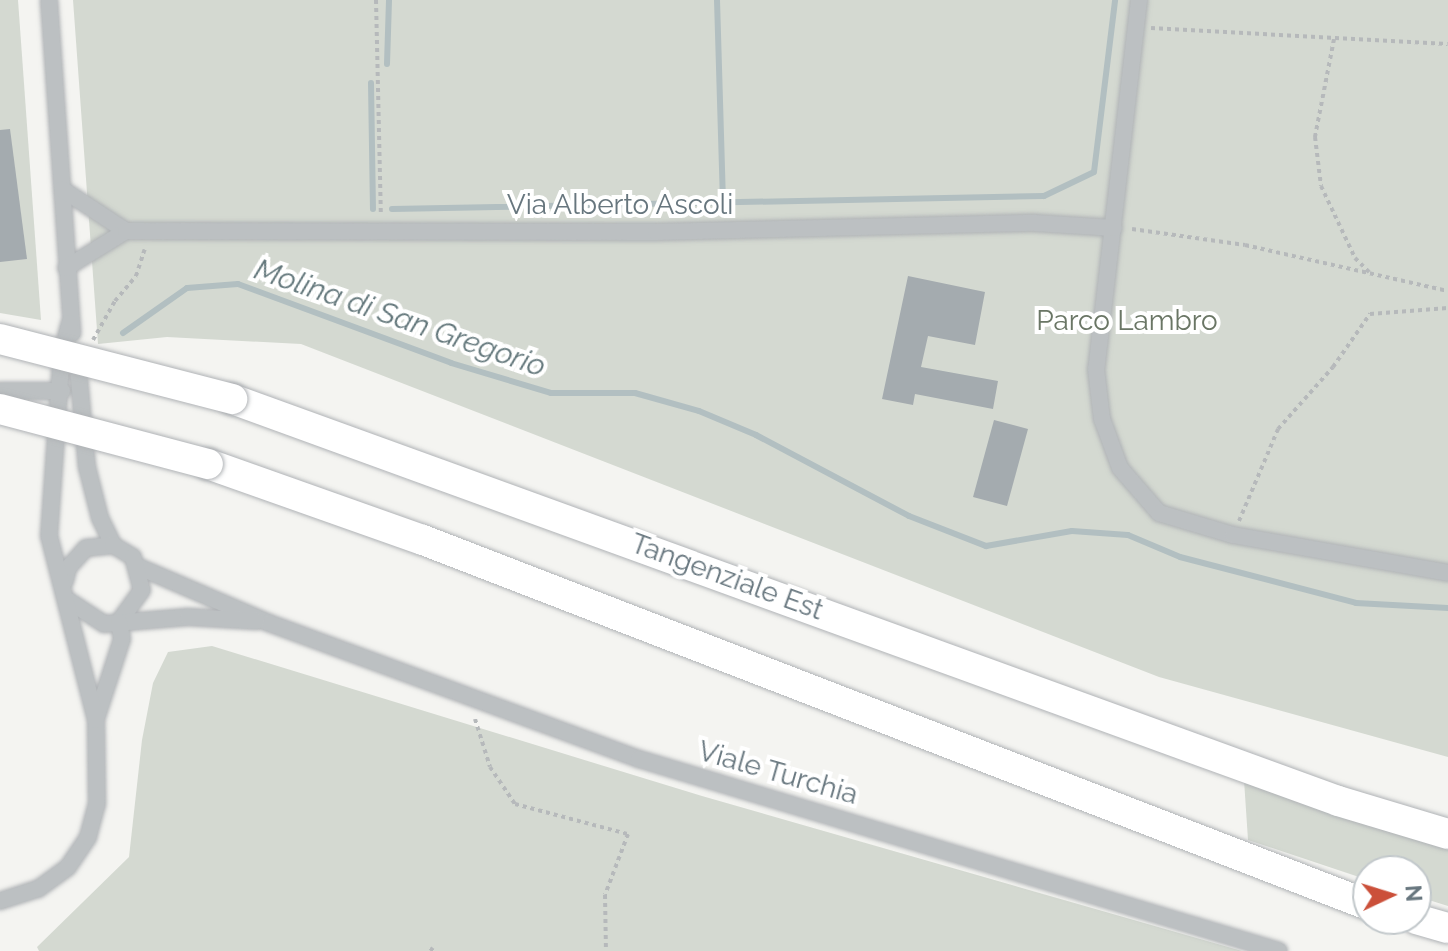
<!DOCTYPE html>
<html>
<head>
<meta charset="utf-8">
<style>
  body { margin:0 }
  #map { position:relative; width:1448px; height:951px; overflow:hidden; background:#f4f4f1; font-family:Raleway,sans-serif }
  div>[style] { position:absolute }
  .green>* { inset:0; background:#d4d9d1 }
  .stream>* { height:6px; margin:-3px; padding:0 3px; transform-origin:3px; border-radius:3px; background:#b2bfc1 }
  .building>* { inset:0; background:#a4abaf }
  .path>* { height:4px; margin-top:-2px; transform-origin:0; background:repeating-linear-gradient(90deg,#b6b9bb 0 4px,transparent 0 8px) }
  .roads { filter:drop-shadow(0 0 2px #b0b3b6) drop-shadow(0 0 2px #b0b3b6) }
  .street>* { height:16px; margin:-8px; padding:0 8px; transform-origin:8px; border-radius:8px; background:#bcc0c2 }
  .highway>* { height:30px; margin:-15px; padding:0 15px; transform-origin:15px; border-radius:15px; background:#fff }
  .bridges { filter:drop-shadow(0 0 2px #b0b3b6) drop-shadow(0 0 2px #b0b3b6) }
  .highway-bridge>* { height:30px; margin:-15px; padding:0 15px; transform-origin:15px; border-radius:15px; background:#fff }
  span { translate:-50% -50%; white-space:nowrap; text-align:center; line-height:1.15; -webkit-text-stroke:8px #fff; paint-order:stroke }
  .street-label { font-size:28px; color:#67767e }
  .park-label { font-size:28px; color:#6a7665 }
  .water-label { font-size:30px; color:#63777b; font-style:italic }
  .north { position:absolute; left:1352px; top:855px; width:80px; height:80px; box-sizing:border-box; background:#fff; border:2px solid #c2c8cb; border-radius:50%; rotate:86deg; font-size:22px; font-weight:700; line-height:32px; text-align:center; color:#67767e }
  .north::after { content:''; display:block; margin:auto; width:28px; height:36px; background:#cb503a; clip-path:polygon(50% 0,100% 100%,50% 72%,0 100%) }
</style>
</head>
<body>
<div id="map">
  <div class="green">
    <div style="clip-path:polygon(0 0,18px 0,41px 320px,0 313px)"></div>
    <div style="clip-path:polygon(73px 0,1448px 0,1448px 757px,1159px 677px,301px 344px,167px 337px,98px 344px)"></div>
    <div style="clip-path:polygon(212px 646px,702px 796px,1242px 951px,39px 951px,37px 947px,129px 857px,142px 740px,153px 683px,168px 652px)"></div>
    <div style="clip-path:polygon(1244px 780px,1448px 846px,1448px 906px,1416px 896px,1416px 871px,1368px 871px,1368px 880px,1248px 840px)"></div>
  </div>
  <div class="stream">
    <div style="left:717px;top:0;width:202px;rotate:88.3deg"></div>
    <div style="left:387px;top:64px;width:64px;rotate:-88.2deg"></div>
    <div style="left:371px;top:83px;width:126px;rotate:89.1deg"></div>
    <div style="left:392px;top:209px;width:652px;rotate:-1.14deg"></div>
    <div style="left:1044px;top:196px;width:55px;rotate:-25.6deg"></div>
    <div style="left:1094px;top:172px;width:173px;rotate:-83deg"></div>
    <div style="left:123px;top:333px;width:78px;rotate:-35.1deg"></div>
    <div style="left:187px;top:288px;width:51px;rotate:-4.5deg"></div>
    <div style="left:238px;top:284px;width:227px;rotate:20.3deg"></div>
    <div style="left:451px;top:363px;width:104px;rotate:16.7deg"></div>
    <div style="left:551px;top:393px;width:84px"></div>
    <div style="left:635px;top:393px;width:66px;rotate:15.7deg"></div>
    <div style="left:699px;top:411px;width:62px;rotate:22.8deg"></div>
    <div style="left:756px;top:435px;width:173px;rotate:27.9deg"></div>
    <div style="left:909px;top:516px;width:83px;rotate:21.3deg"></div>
    <div style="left:986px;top:546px;width:87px;rotate:-9.9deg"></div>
    <div style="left:1072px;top:531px;width:56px;rotate:4.1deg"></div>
    <div style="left:1128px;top:535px;width:56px;rotate:22.9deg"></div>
    <div style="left:1180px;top:557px;width:182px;rotate:14.6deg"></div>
    <div style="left:1356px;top:603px;width:92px;rotate:3.1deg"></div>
  </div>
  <div class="building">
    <div style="clip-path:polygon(10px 129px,27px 259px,0 262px,0 130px)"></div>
    <div style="clip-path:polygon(908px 276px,985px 292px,975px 345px,928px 336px,921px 367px,998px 381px,993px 409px,915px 394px,913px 405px,882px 399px)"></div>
    <div style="clip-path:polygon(994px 420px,1028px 429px,1007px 506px,973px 497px)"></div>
  </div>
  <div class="path">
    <div style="left:376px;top:0;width:213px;rotate:88.7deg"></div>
    <div style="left:1151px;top:28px;width:297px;rotate:3.1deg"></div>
    <div style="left:1334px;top:39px;width:100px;rotate:101deg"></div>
    <div style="left:1315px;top:137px;width:49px;rotate:83deg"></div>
    <div style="left:1321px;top:186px;width:80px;rotate:64.7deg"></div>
    <div style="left:1355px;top:258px;width:20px;rotate:45deg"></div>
    <div style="left:1132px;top:229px;width:114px;rotate:8.1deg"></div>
    <div style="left:1245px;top:245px;width:208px;rotate:12.8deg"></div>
    <div style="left:93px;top:340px;width:45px;rotate:-60.6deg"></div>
    <div style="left:115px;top:301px;width:33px;rotate:-50deg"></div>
    <div style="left:136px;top:276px;width:28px;rotate:-72deg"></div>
    <div style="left:1239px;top:521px;width:100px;rotate:-67deg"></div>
    <div style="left:1278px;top:429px;width:83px;rotate:-48.4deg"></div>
    <div style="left:1333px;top:367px;width:65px;rotate:-55.1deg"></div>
    <div style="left:1370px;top:314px;width:78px;rotate:-4.4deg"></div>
    <div style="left:475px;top:719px;width:50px;rotate:72.6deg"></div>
    <div style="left:490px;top:767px;width:45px;rotate:56deg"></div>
    <div style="left:515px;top:804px;width:117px;rotate:14.9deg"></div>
    <div style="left:628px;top:834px;width:65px;rotate:110.7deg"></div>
    <div style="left:605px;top:895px;width:56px;rotate:89deg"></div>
    <div style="left:430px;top:948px;width:5px;rotate:37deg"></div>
  </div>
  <div class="roads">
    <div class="street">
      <div style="left:49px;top:0;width:334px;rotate:86deg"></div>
      <div style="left:1139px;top:0;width:371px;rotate:96.6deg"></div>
      <div style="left:1096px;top:369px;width:50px;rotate:83.2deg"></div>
      <div style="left:1102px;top:419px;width:52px;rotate:69.8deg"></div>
      <div style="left:1120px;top:468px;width:60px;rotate:49.1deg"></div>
      <div style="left:1159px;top:513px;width:77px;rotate:16.6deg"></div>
      <div style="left:1233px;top:535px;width:218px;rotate:10deg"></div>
      <div style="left:62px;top:189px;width:77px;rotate:33.3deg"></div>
      <div style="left:66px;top:268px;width:70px;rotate:-31.7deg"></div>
      <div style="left:126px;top:231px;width:530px;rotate:0.11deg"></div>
      <div style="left:656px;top:232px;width:379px;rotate:-1.4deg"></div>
      <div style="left:1035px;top:223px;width:79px;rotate:3.6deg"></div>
      <div style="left:77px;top:356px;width:111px;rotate:84.9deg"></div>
      <div style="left:87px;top:467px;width:53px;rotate:75.7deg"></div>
      <div style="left:100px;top:518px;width:30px;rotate:64deg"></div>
      <div style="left:0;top:391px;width:62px"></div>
      <div style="left:139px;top:567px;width:142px;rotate:23.3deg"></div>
      <div style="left:269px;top:623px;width:394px;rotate:20.2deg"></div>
      <div style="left:639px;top:759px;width:668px;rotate:16.7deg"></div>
      <div style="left:65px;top:581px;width:13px;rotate:-77deg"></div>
      <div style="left:68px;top:568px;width:27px;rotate:-48deg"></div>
      <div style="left:86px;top:548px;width:27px;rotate:-6deg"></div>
      <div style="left:113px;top:545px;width:23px;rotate:31deg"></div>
      <div style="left:133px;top:557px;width:34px;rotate:75deg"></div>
      <div style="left:142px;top:590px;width:39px;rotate:126deg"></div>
      <div style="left:69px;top:601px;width:42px;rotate:33.3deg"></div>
      <div style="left:104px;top:624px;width:84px;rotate:-4.8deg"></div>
      <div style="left:188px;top:617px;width:69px;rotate:3.3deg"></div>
      <div style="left:96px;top:719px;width:84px;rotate:-72deg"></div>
      <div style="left:122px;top:639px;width:17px;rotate:-100deg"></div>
      <div style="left:0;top:901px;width:40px;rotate:-18deg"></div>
      <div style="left:38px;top:889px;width:37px;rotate:-36deg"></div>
      <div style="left:68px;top:867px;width:36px;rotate:-56deg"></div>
      <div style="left:88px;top:837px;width:34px;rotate:-75deg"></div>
      <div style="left:97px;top:804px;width:84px;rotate:-90.7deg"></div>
      <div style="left:96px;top:720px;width:190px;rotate:-104.3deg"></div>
      <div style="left:49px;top:536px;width:184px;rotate:-86deg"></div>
      <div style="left:62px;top:352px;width:30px;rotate:-75deg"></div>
    </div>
    <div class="highway">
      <div style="left:232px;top:399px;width:1177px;rotate:19.97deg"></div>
      <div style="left:1338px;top:801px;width:115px;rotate:16.7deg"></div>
      <div style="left:208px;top:464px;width:228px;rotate:19.5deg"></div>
      <div style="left:423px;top:540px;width:1013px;rotate:21.12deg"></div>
      <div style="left:1416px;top:919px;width:33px;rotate:16deg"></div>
    </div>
  </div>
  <div class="bridges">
    <div class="highway-bridge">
      <div style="left:0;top:339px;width:240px;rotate:14.5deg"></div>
      <div style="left:0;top:409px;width:215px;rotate:14.8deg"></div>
    </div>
  </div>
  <div class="street-label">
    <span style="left:620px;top:205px">Via Alberto Ascoli</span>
    <span style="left:727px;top:577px;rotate:20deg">Tangenziale Est</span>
    <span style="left:778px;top:773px;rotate:16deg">Viale Turchia</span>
  </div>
  <div class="park-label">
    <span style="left:1127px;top:321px">Parco Lambro</span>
  </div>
  <div class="water-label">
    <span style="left:400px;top:318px;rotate:19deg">Molina di San Gregorio</span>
  </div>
  <div class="north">N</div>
</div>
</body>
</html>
